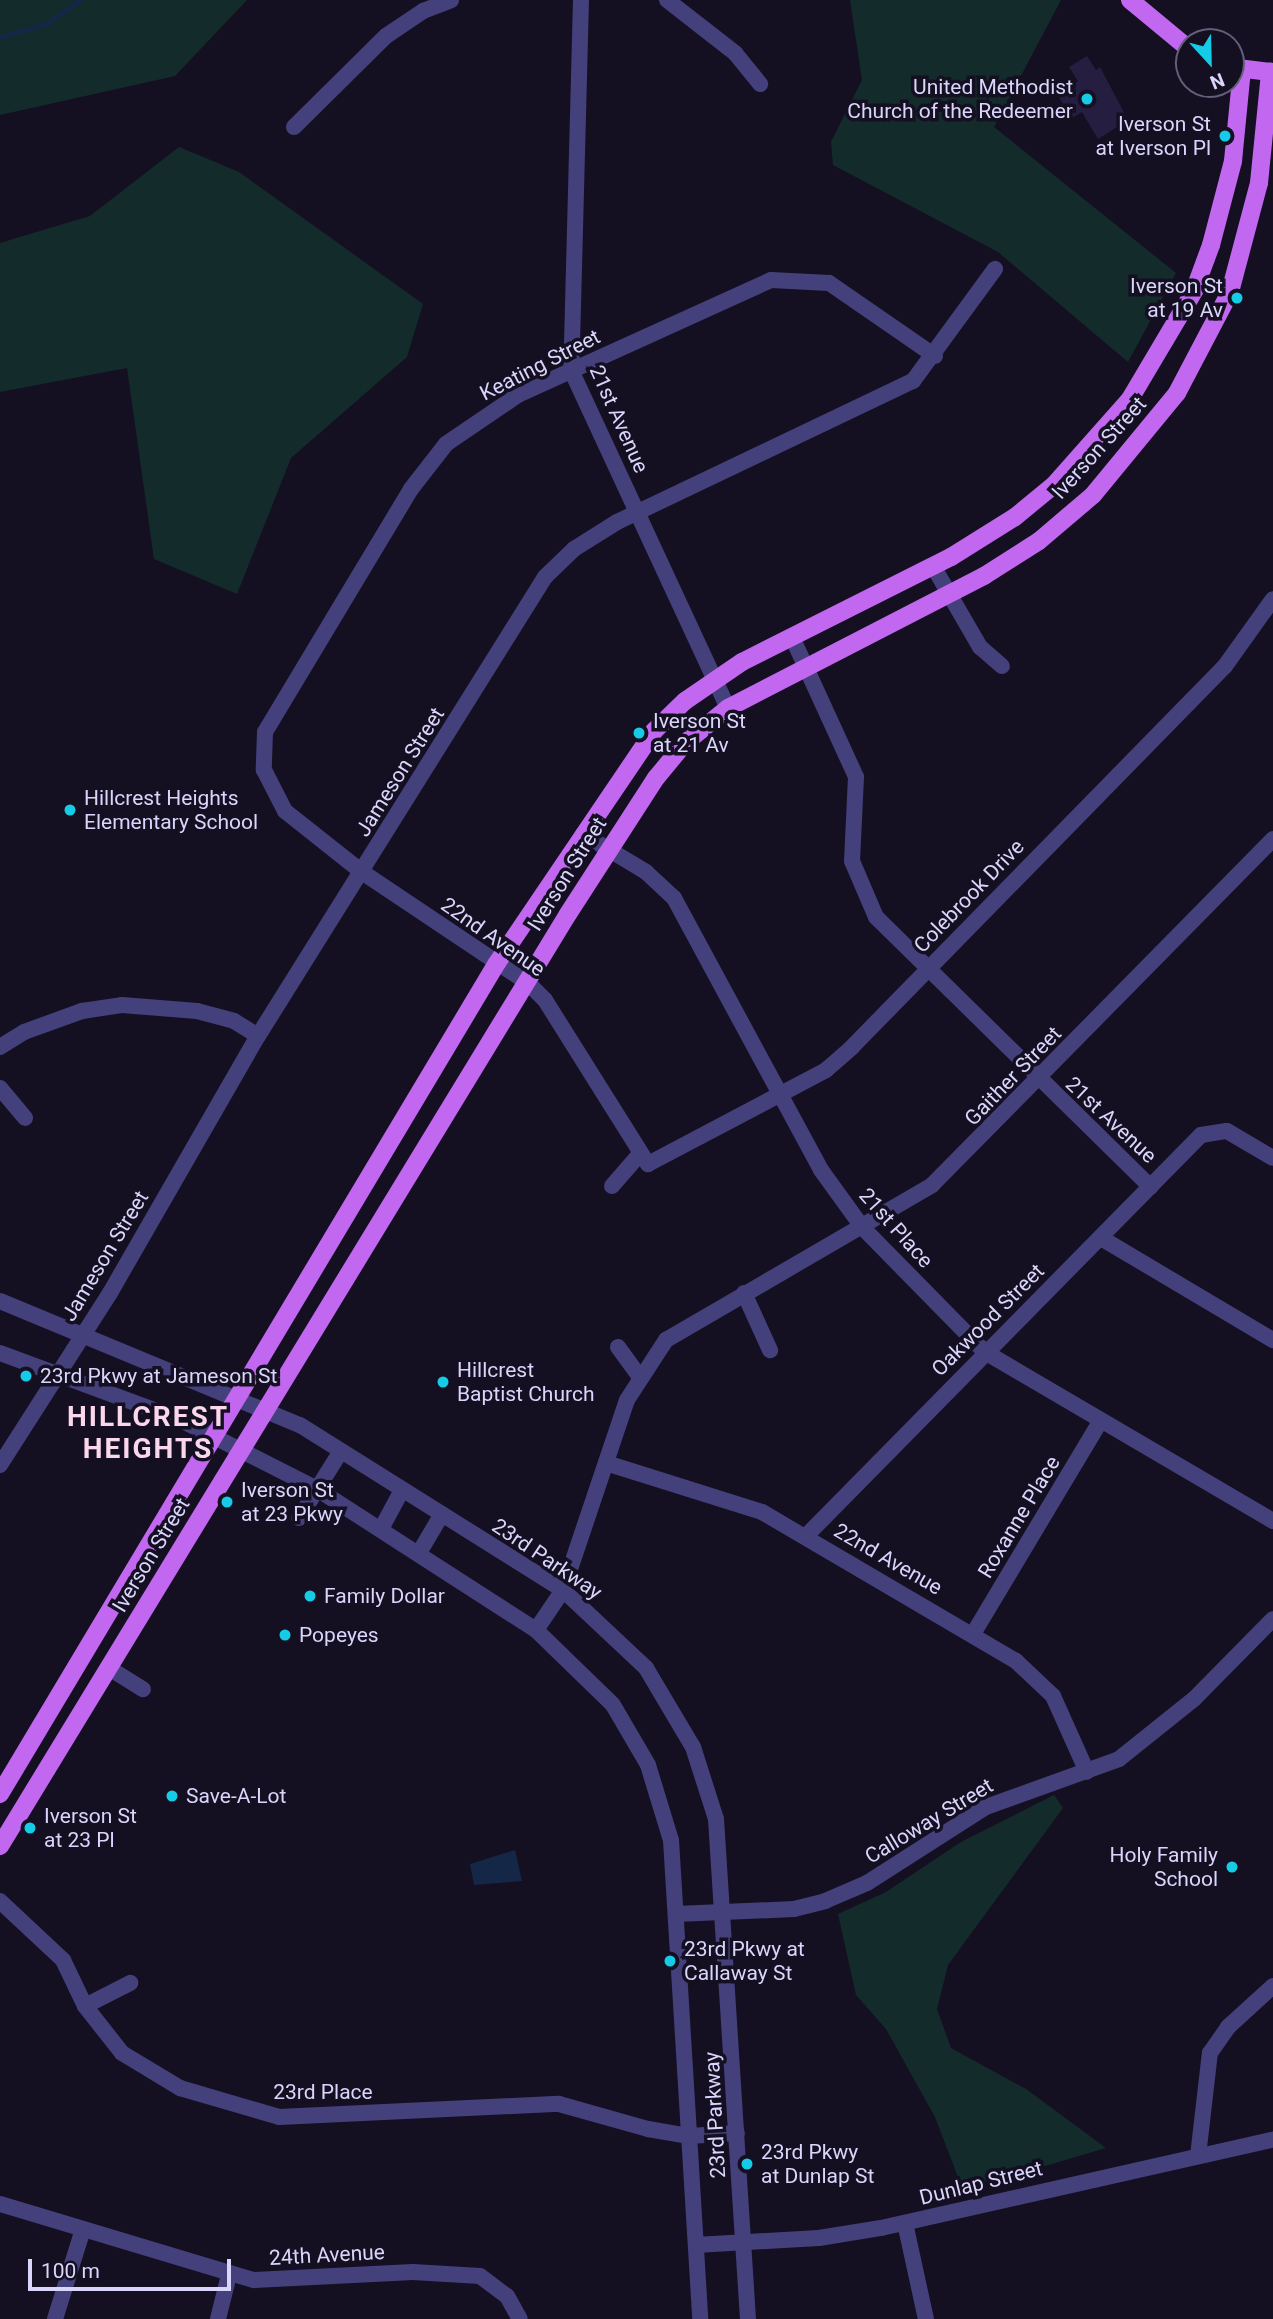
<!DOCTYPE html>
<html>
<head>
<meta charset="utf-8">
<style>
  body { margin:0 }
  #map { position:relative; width:1273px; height:2319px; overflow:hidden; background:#141022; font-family:Roboto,sans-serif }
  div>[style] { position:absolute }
  .green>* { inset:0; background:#142b2b }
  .water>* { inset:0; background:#152747 }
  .stream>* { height:4.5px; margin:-2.25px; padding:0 2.25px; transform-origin:2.25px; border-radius:2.25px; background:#152747 }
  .building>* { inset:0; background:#261e41 }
  .minor>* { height:16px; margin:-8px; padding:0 8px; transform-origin:8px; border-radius:8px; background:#44407c }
  .major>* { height:18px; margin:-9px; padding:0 9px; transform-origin:9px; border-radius:9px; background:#c167f0 }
  .dots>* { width:19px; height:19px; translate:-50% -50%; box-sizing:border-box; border:4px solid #141022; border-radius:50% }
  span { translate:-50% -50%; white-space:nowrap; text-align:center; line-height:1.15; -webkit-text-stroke:7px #141022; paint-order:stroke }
  .poi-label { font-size:21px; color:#dad5fb }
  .right { translate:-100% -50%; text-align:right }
  .left { translate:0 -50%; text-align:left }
  .street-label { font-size:21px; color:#dad5fb }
  .district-label { font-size:28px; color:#fbd7ed; font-weight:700; letter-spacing:2px }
  .north { position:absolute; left:1175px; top:28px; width:70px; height:70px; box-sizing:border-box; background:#141022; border:2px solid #635f79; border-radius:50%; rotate:158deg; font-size:19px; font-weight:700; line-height:28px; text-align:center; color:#dad5fb }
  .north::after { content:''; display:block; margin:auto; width:24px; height:32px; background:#16cbe6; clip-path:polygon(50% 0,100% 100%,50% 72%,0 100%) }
  .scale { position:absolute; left:28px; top:2259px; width:203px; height:32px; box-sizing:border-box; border:4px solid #dad5fb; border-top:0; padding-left:9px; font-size:21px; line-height:24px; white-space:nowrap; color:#dad5fb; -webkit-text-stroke:5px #141022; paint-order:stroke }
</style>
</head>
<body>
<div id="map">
  <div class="green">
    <div style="clip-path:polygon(0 0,247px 0,175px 76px,0 115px)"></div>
    <div style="clip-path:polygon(850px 0,1061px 0,994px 127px,1176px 273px,1128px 362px,998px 252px,833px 165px,831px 142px,862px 80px)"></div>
    <div style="clip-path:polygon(179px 147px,239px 172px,423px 304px,407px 357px,291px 458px,237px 594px,154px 559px,127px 368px,0 392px,0 243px,90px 216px)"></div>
    <div style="clip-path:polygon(1054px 1795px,1063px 1808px,948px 1965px,937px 2009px,951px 2048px,1026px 2089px,1106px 2148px,963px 2190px,935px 2117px,886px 2029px,856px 1995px,838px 1914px,886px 1892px,961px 1842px)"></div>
  </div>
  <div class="water">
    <div style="clip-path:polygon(515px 1850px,522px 1881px,474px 1885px,470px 1864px)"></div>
  </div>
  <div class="stream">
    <div style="left:0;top:37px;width:50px;rotate:-16.3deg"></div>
    <div style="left:48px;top:23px;width:39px;rotate:-36deg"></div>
  </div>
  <div class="building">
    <div style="clip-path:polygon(1087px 56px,1096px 70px,1100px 67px,1128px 120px,1098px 139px,1082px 112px,1072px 118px,1057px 94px,1078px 81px,1069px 67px)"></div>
  </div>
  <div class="minor">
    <div style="left:581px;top:0;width:370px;rotate:91.5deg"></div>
    <div style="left:571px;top:370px;width:373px;rotate:65.1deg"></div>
    <div style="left:667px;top:0;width:86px;rotate:37.9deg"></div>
    <div style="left:735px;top:53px;width:40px;rotate:51deg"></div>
    <div style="left:294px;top:127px;width:129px;rotate:-44.7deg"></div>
    <div style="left:386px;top:36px;width:45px;rotate:-34deg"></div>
    <div style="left:423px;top:11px;width:30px;rotate:-21deg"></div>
    <div style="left:935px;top:356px;width:129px;rotate:-145.4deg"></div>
    <div style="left:829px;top:283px;width:58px;rotate:-177deg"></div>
    <div style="left:771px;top:280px;width:278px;rotate:155.6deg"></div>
    <div style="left:518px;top:395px;width:87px;rotate:145.8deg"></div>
    <div style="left:446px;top:444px;width:57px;rotate:127.9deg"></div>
    <div style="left:411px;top:489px;width:283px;rotate:121deg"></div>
    <div style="left:265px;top:732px;width:38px;rotate:92deg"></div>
    <div style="left:264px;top:770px;width:46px;rotate:62.9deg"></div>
    <div style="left:285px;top:811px;width:98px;rotate:38.4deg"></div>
    <div style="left:362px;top:872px;width:200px;rotate:33.8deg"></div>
    <div style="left:528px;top:983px;width:24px;rotate:45deg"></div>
    <div style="left:545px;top:1000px;width:194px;rotate:57.9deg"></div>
    <div style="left:648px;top:1164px;width:201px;rotate:-27.8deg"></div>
    <div style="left:826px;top:1070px;width:35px;rotate:-41deg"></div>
    <div style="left:852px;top:1047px;width:533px;rotate:-45.61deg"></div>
    <div style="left:1225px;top:666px;width:82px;rotate:-54.4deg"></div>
    <div style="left:933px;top:566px;width:94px;rotate:59.9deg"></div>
    <div style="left:980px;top:647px;width:29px;rotate:41deg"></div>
    <div style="left:792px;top:637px;width:154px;rotate:65.4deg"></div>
    <div style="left:856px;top:777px;width:84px;rotate:92.7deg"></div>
    <div style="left:852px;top:861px;width:61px;rotate:66.8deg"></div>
    <div style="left:876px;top:917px;width:385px;rotate:44.5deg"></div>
    <div style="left:583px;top:834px;width:74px;rotate:31.1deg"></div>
    <div style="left:646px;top:872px;width:38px;rotate:43deg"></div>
    <div style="left:674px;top:898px;width:309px;rotate:61.6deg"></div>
    <div style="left:821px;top:1170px;width:72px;rotate:54.1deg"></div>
    <div style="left:863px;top:1228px;width:174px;rotate:45.5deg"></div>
    <div style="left:985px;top:1352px;width:334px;rotate:30.4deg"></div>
    <div style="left:0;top:1047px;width:28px;rotate:-32deg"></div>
    <div style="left:24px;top:1032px;width:62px;rotate:-19.9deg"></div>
    <div style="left:82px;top:1011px;width:40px;rotate:-8.5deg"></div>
    <div style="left:122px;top:1005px;width:75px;rotate:4.6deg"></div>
    <div style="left:197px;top:1011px;width:38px;rotate:15deg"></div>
    <div style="left:234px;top:1021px;width:28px;rotate:32deg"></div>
    <div style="left:0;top:1088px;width:39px;rotate:50deg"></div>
    <div style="left:612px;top:1186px;width:41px;rotate:-48.9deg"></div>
    <div style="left:1101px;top:1238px;width:200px;rotate:30.7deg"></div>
    <div style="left:744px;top:1293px;width:63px;rotate:65.5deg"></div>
    <div style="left:0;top:1301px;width:325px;rotate:22.5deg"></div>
    <div style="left:300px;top:1425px;width:310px;rotate:32.1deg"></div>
    <div style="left:563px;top:1590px;width:114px;rotate:43.2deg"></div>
    <div style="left:646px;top:1668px;width:92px;rotate:59.3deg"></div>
    <div style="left:693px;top:1747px;width:76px;rotate:72.3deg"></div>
    <div style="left:716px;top:1819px;width:501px;rotate:86.34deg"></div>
    <div style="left:618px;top:1347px;width:36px;rotate:54deg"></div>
    <div style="left:0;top:1353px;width:193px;rotate:20.3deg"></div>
    <div style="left:181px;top:1420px;width:153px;rotate:26.9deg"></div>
    <div style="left:317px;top:1489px;width:260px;rotate:32.8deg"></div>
    <div style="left:536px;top:1630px;width:107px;rotate:44.2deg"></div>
    <div style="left:613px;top:1705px;width:69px;rotate:59.7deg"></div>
    <div style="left:648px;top:1765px;width:78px;rotate:73deg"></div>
    <div style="left:671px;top:1840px;width:480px;rotate:86.5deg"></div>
    <div style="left:606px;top:1463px;width:164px;rotate:17.4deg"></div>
    <div style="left:762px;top:1512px;width:294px;rotate:30.4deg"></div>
    <div style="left:1016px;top:1661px;width:51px;rotate:43.4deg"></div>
    <div style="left:1053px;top:1696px;width:83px;rotate:65.9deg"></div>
    <div style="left:0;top:1465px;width:204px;rotate:-57.4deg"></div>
    <div style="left:110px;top:1293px;width:297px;rotate:-60.1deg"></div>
    <div style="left:258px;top:1036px;width:541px;rotate:-57.98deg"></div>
    <div style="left:545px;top:577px;width:40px;rotate:-44deg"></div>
    <div style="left:574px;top:549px;width:51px;rotate:-32.1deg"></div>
    <div style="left:617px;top:522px;width:328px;rotate:-25.5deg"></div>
    <div style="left:913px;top:381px;width:139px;rotate:-53.8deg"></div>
    <div style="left:299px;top:1518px;width:79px;rotate:-57.9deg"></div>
    <div style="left:381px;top:1529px;width:44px;rotate:-61.7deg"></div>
    <div style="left:806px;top:1536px;width:563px;rotate:-45.43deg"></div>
    <div style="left:1201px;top:1135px;width:26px;rotate:-9deg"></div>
    <div style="left:1227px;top:1131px;width:53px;rotate:30.4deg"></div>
    <div style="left:419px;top:1553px;width:45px;rotate:-59.5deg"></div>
    <div style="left:536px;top:1630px;width:48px;rotate:-56deg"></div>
    <div style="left:563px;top:1590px;width:200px;rotate:-71.4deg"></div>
    <div style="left:627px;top:1400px;width:72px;rotate:-57deg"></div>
    <div style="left:666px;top:1340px;width:308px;rotate:-30.2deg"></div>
    <div style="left:932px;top:1185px;width:486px;rotate:-45.4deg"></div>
    <div style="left:973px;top:1634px;width:247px;rotate:-59.1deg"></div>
    <div style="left:109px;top:1668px;width:40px;rotate:32deg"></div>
    <div style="left:0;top:1901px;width:86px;rotate:43.1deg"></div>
    <div style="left:63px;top:1960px;width:51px;rotate:64.4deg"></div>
    <div style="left:85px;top:2006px;width:60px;rotate:51.8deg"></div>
    <div style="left:122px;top:2053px;width:68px;rotate:31.1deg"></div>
    <div style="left:180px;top:2088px;width:103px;rotate:16.3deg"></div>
    <div style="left:279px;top:2117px;width:280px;rotate:-2.7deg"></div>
    <div style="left:559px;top:2104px;width:92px;rotate:15.7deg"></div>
    <div style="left:648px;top:2129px;width:42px;rotate:9.7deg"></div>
    <div style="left:689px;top:2136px;width:48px;rotate:-3.6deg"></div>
    <div style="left:676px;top:1914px;width:118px;rotate:-2.4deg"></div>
    <div style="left:794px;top:1909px;width:32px;rotate:-14deg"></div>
    <div style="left:825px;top:1901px;width:46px;rotate:-23.2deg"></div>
    <div style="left:867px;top:1883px;width:141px;rotate:-32.6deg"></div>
    <div style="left:986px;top:1807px;width:141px;rotate:-19.8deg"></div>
    <div style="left:1119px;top:1759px;width:96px;rotate:-38.7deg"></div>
    <div style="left:1194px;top:1699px;width:112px;rotate:-45.4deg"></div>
    <div style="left:85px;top:2006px;width:51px;rotate:-27.1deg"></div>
    <div style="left:1198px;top:2156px;width:104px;rotate:-83.4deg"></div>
    <div style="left:1210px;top:2053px;width:32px;rotate:-55deg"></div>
    <div style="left:1228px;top:2027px;width:61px;rotate:-42.3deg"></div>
    <div style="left:0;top:2204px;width:265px;rotate:16.7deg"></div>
    <div style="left:254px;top:2280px;width:159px;rotate:-2.9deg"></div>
    <div style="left:413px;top:2272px;width:67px;rotate:3.4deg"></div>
    <div style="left:480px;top:2276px;width:34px;rotate:37deg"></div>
    <div style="left:507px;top:2296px;width:26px;rotate:61deg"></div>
    <div style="left:905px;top:2223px;width:98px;rotate:77.7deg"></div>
    <div style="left:696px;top:2245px;width:123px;rotate:-3.3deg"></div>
    <div style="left:819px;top:2238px;width:63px;rotate:-9.2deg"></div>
    <div style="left:881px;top:2228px;width:402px;rotate:-12.7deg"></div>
    <div style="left:55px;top:2319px;width:94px;rotate:-72.7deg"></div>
    <div style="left:218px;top:2319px;width:45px;rotate:-76deg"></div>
  </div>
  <div class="major">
    <div style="left:1130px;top:0;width:77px;rotate:39.7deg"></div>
    <div style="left:0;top:1794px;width:968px;rotate:-59.12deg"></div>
    <div style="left:497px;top:963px;width:280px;rotate:-55.9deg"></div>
    <div style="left:654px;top:731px;width:43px;rotate:-44.1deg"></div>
    <div style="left:685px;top:701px;width:69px;rotate:-34.4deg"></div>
    <div style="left:742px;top:662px;width:234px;rotate:-26.7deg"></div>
    <div style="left:951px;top:557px;width:75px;rotate:-32deg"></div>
    <div style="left:1015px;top:517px;width:50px;rotate:-39.4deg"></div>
    <div style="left:1054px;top:485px;width:115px;rotate:-48.5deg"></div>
    <div style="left:1130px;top:399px;width:126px;rotate:-59.3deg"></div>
    <div style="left:1194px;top:291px;width:49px;rotate:-69.7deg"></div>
    <div style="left:1211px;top:245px;width:87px;rotate:-75.3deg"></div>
    <div style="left:1233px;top:161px;width:91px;rotate:-84.4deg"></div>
    <div style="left:0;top:1846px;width:1091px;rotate:-58.64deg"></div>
    <div style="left:568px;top:914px;width:162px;rotate:-57.1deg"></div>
    <div style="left:656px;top:778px;width:45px;rotate:-50.4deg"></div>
    <div style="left:685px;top:743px;width:55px;rotate:-39.1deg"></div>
    <div style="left:728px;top:708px;width:288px;rotate:-27.3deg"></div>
    <div style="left:984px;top:576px;width:65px;rotate:-32.5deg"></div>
    <div style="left:1039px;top:541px;width:71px;rotate:-40.4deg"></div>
    <div style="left:1093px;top:495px;width:132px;rotate:-50.5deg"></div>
    <div style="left:1177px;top:393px;width:114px;rotate:-62.3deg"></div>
    <div style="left:1230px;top:292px;width:113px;rotate:-75.1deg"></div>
    <div style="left:1259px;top:183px;width:112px;rotate:-84.3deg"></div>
    <div style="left:1270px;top:72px;width:39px;rotate:-173deg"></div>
  </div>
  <div class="dots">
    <div style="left:1087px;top:99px;background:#16cbe6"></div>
    <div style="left:1225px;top:136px;background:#16cbe6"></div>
    <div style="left:1237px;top:298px;background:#16cbe6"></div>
    <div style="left:639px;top:733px;background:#16cbe6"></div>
    <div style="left:70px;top:810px;background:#16cbe6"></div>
    <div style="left:26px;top:1376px;background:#16cbe6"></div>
    <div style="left:443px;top:1382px;background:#16cbe6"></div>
    <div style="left:227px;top:1502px;background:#16cbe6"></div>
    <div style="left:310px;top:1596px;background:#16cbe6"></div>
    <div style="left:285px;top:1635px;background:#16cbe6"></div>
    <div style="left:172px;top:1796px;background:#16cbe6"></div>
    <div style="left:30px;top:1828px;background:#16cbe6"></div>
    <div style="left:1232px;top:1867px;background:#16cbe6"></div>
    <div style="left:670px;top:1961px;background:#16cbe6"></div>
    <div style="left:747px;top:2164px;background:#16cbe6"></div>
  </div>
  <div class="poi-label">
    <span class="right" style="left:1073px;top:99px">United Methodist<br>Church of the Redeemer</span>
    <span class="right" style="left:1211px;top:136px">Iverson St<br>at Iverson Pl</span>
    <span class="right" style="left:1223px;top:298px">Iverson St<br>at 19 Av</span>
    <span class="left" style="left:653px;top:733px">Iverson St<br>at 21 Av</span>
    <span class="left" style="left:84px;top:810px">Hillcrest Heights<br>Elementary School</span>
    <span class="left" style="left:457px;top:1382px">Hillcrest<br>Baptist Church</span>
    <span class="left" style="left:40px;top:1376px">23rd Pkwy at Jameson St</span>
    <span class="left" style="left:241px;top:1502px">Iverson St<br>at 23 Pkwy</span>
    <span class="left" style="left:324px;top:1596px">Family Dollar</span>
    <span class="left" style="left:299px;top:1635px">Popeyes</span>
    <span class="left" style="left:186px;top:1796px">Save-A-Lot</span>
    <span class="left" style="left:44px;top:1828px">Iverson St<br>at 23 Pl</span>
    <span class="right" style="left:1218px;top:1867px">Holy Family<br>School</span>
    <span class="left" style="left:684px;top:1961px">23rd Pkwy at<br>Callaway St</span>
    <span class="left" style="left:761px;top:2164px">23rd Pkwy<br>at Dunlap St</span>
  </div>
  <div class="street-label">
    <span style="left:540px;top:365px;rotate:-27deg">Keating Street</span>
    <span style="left:619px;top:419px;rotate:66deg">21st Avenue</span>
    <span style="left:1099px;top:448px;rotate:-48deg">Iverson Street</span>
    <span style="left:400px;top:772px;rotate:-58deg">Jameson Street</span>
    <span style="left:567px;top:874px;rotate:-58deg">Iverson Street</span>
    <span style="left:969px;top:896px;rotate:-46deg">Colebrook Drive</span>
    <span style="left:493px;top:937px;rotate:35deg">22nd Avenue</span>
    <span style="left:1013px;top:1076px;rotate:-46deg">Gaither Street</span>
    <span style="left:1111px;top:1120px;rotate:43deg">21st Avenue</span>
    <span style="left:896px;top:1228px;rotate:48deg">21st Place</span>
    <span style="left:105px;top:1256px;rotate:-59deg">Jameson Street</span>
    <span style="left:988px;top:1320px;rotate:-45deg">Oakwood Street</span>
    <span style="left:1019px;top:1517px;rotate:-59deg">Roxanne Place</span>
    <span style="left:151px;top:1555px;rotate:-59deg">Iverson Street</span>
    <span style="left:547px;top:1559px;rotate:34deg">23rd Parkway</span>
    <span style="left:888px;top:1559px;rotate:30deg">22nd Avenue</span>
    <span style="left:929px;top:1821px;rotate:-31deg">Calloway Street</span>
    <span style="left:323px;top:2092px">23rd Place</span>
    <span style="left:715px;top:2115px;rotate:-93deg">23rd Parkway</span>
    <span style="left:981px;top:2183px;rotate:-14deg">Dunlap Street</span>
    <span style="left:327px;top:2255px;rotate:-3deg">24th Avenue</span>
  </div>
  <div class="district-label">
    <span style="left:148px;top:1433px">HILLCREST<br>HEIGHTS</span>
  </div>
  <div class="north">N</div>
  <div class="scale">100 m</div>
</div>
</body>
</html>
